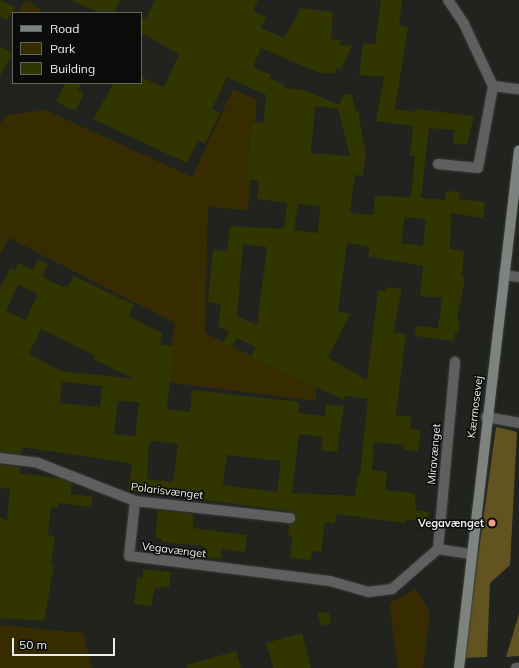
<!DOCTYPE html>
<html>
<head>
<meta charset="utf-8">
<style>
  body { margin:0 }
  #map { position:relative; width:519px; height:668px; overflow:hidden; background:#20231e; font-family:Mulish,sans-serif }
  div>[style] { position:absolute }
  .green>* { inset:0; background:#372c01 }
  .forest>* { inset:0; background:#625421 }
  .building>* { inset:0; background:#313500 }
  .roads { filter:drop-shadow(0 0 1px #3c3f3b) drop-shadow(0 0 1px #3c3f3b) }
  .street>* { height:10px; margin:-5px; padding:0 5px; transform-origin:5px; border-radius:5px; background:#5d605e }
  .secondary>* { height:10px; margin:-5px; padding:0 5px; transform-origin:5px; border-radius:5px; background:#7e8380 }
  .dots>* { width:11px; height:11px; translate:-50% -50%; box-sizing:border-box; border:2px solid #0a0c0a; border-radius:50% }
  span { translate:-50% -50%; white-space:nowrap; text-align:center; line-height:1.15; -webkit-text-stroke:3px #0a0c0a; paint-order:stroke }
  .street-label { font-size:11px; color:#ebedea }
  .poi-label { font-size:11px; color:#ebedea; font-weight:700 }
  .right { translate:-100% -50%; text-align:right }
  .legend { position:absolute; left:12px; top:12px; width:130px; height:72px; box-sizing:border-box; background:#0a0c0a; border:1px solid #646664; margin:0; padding:5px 7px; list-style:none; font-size:12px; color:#ebedea }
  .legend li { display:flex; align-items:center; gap:8px; height:20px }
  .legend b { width:20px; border:1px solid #646664 }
  .scale { position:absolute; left:12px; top:638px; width:103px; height:18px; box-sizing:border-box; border:2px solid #ebedea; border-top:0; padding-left:5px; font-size:12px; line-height:14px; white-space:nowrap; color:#ebedea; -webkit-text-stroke:3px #0a0c0a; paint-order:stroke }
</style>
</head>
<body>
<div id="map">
  <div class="green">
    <div style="clip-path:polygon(26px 0,44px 12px,17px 13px)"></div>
    <div style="clip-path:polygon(233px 89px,257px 100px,248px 210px,208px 207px,205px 333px,316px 387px,316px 401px,166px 382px,175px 323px,9px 238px,0 255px,0 124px,6px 115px,46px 110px,192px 177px)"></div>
    <div style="clip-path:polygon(416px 589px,430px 613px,423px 668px,398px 668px,389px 603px)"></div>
    <div style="clip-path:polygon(0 625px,83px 633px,92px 668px,0 668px)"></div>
  </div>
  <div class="forest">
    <div style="clip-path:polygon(496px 427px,517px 432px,510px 565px,490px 583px,487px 657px,464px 658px)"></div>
    <div style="clip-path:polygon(519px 614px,519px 656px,506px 657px)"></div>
  </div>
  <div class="building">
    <div style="clip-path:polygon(0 0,16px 7px,7px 20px,0 16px)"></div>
    <div style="clip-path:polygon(70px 0,120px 0,114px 13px,100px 13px)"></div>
    <div style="clip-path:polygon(evenodd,155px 0,258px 0,253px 11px,266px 17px,261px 28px,284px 38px,301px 8px,333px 12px,331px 39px,341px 40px,340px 45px,352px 46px,341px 70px,337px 67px,334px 74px,319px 73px,261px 48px,253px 67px,271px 75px,270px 78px,284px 85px,284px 88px,304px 90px,339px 105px,344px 94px,352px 95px,356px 112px,358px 111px,366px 155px,363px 176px,355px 175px,350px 213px,373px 215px,375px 196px,411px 197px,415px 156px,410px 156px,413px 126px,376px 121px,384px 77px,359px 75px,363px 43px,375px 44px,381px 0,402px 0,399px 26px,408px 27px,395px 109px,415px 112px,416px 109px,474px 116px,467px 145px,453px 144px,454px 130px,429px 128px,421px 198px,445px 200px,446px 191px,460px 192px,459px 199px,485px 202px,483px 218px,451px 213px,450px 249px,464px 251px,462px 277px,465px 278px,457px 320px,460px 320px,458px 334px,455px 333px,454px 341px,415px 336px,416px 326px,438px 328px,442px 298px,420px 296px,423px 266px,368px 256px,370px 247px,347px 243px,338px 312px,350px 314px,328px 358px,367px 380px,378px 290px,385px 291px,386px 287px,402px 289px,393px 333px,406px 334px,396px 415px,411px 417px,410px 429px,421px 430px,418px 451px,404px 450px,404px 445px,374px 442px,372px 470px,387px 472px,385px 490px,415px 493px,416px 510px,429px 512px,428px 522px,406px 519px,405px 523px,336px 514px,335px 524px,325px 522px,321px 552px,312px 551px,311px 560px,290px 558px,292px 536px,288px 536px,289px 524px,296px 518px,291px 511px,128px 491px,132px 464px,129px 463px,22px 447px,21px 454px,0 452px,0 289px,10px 268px,15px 270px,19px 263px,33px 270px,38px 259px,48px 264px,43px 274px,44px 278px,64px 287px,68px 286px,74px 276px,133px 304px,129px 317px,162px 333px,160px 344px,174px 346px,167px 409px,190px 412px,192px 390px,299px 402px,298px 413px,325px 416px,326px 404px,344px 406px,337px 452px,321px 450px,323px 437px,299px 434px,292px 493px,355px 496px,358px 474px,360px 474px,368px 399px,345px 396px,344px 400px,251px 357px,256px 347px,237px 338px,232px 347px,223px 343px,229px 331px,218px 326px,221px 304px,208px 302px,213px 249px,227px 251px,230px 226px,284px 229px,287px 203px,257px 199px,259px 181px,246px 179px,252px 122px,263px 123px,266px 95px,227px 77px,212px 109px,220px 113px,205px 144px,198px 140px,187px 163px,93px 119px,114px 83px,141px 83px,141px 77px,164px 87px,179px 54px,141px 33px,141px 17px,146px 19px,155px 0,315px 106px,338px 109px,350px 156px,311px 153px,315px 106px,155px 0,298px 204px,320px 206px,318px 233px,294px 230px,298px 204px,155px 0,405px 217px,426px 219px,423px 246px,401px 243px,405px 217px,155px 0,243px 244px,267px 247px,257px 325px,237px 316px,243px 244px,155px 0,18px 285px,38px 294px,26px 320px,6px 311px,18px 285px,155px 0,41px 329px,68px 342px,95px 356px,93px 359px,134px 379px,61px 371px,29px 354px,41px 329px,155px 0,62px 382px,102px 386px,100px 407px,60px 403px,62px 382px,155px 0,118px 401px,139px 402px,135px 436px,114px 434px,118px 401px,155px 0,152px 441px,178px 444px,173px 482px,147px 479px,149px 443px,152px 441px,155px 0,227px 455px,281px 461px,277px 492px,223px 485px,227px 455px)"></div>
    <div style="clip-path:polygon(0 46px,13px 54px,0 76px)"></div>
    <div style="clip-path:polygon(65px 83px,81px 83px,78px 90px,84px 93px,75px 111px,56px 102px)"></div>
    <div style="clip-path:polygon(0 465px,20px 467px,19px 473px,58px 478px,72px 483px,70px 494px,93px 497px,91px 507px,58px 503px,58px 508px,51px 507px,48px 535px,55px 536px,51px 566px,54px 566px,44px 621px,0 618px,0 517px,7px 521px,10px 489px,0 488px)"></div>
    <div style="clip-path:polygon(158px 510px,193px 514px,193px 528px,247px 535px,245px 552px,222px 549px,221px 559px,202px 557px,204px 546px,162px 542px,162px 539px,155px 538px)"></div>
    <div style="clip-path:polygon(143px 569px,171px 572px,169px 587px,155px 588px,151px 606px,134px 604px,137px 577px,142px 578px)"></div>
    <div style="clip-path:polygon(317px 612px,329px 613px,331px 623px,321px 626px)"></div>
    <div style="clip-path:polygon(302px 633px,311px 668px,273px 668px,266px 643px)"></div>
    <div style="clip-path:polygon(236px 651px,241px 668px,187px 668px,187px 665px)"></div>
  </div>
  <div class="roads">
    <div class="street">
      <div style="left:448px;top:0;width:29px;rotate:56deg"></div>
      <div style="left:464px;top:24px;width:68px;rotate:64.9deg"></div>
      <div style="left:493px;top:86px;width:26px;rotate:7deg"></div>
      <div style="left:438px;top:164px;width:40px;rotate:5.7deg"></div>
      <div style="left:478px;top:168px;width:83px;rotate:-79.6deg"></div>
      <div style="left:504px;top:275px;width:15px;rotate:8deg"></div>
      <div style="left:486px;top:417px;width:34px;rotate:10deg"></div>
      <div style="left:0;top:458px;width:38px;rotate:7deg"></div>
      <div style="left:38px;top:463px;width:104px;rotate:21.4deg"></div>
      <div style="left:135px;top:501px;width:156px;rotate:6.3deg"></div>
      <div style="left:135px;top:501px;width:55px;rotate:96.2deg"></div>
      <div style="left:129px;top:556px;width:203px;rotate:7.1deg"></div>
      <div style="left:330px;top:581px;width:40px;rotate:16deg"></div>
      <div style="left:368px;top:592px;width:24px;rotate:-7deg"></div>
      <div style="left:392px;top:589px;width:61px;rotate:-41deg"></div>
      <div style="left:438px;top:549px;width:33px;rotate:9deg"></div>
      <div style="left:438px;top:549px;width:188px;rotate:-84.8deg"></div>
      <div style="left:516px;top:668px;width:3px"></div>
    </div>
    <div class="secondary">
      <div style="left:459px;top:668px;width:521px;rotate:-83.39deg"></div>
    </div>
  </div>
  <div class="dots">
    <div style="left:492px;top:523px;background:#f49d8c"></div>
  </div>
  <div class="street-label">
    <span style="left:475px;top:407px;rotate:-83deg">Kærmosevej</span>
    <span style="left:434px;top:454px;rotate:-85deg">Miravænget</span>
    <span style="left:167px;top:491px;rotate:7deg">Polarisvænget</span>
    <span style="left:174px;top:550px;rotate:7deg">Vegavænget</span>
  </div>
  <div class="poi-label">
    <span class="right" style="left:484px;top:523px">Vegavænget</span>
  </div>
  <ul class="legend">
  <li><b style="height:5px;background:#7e8380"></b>Road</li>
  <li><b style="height:11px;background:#372c01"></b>Park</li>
  <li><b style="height:11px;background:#313500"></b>Building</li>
  </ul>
  <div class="scale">50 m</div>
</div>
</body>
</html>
